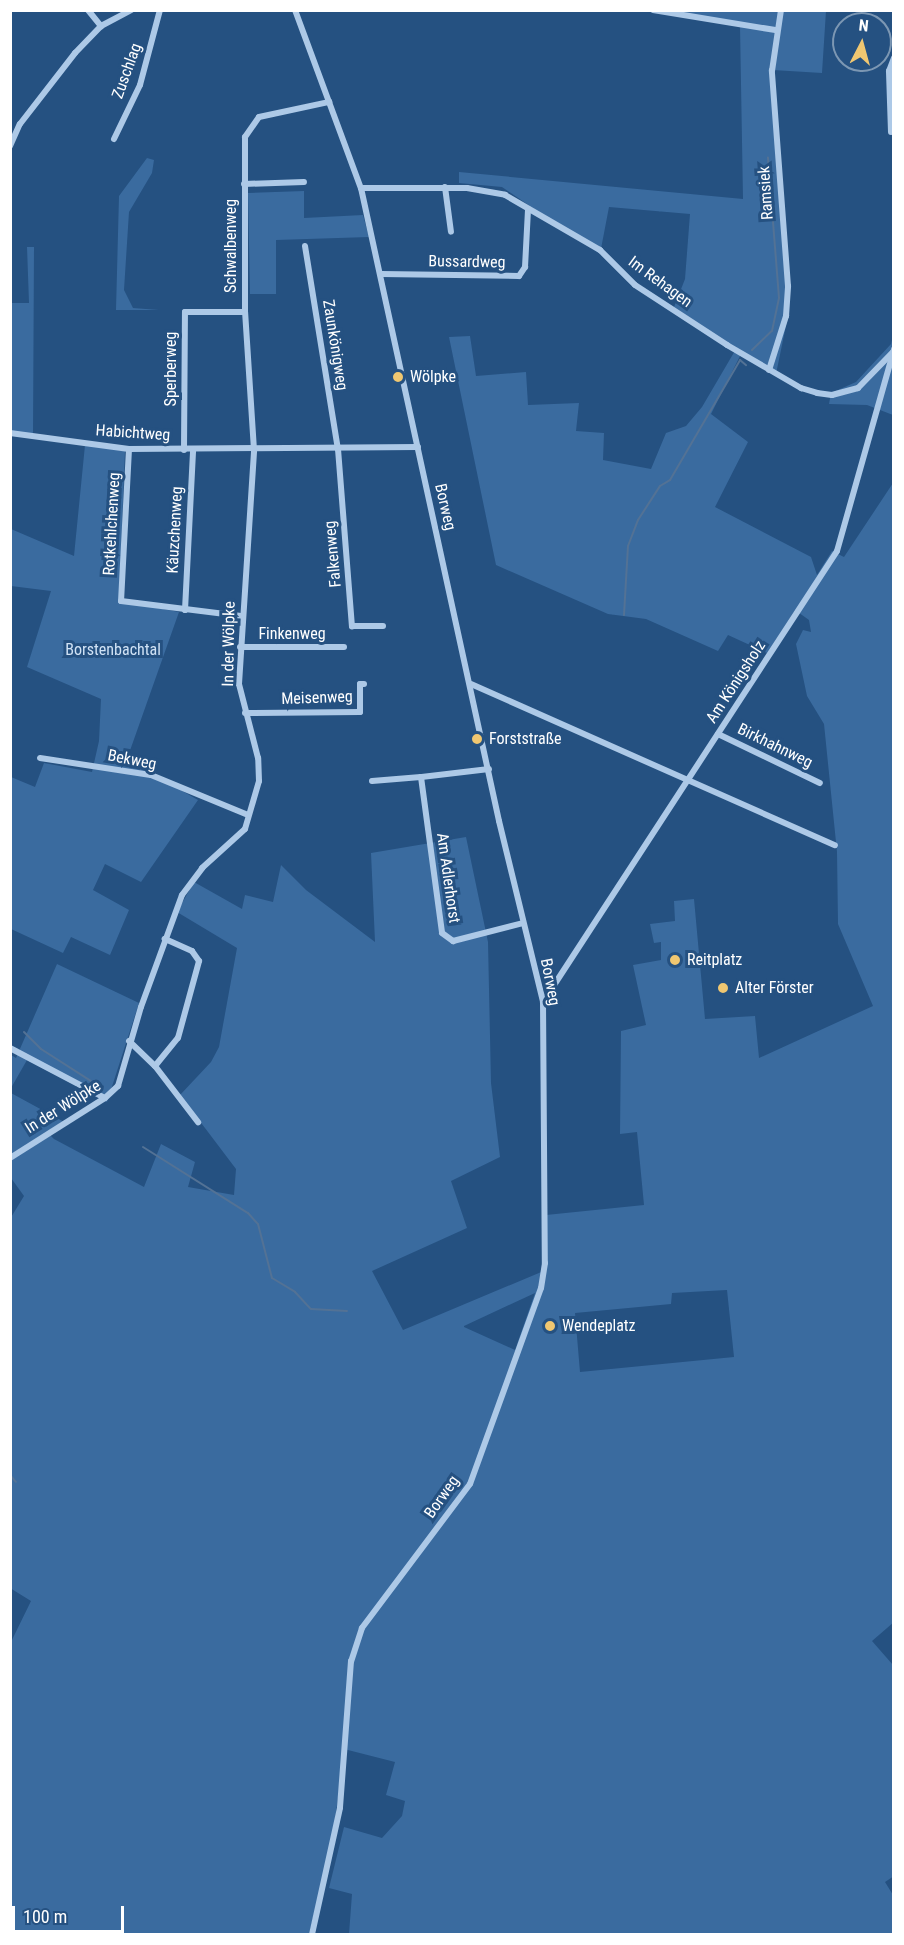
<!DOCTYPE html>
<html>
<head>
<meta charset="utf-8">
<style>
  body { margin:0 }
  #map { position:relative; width:904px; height:1945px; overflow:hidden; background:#255181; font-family:"Roboto Condensed",sans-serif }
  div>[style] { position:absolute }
  .green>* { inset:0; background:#3a6b9f }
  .stream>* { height:2px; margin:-1px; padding:0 1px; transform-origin:1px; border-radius:1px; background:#537295 }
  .street>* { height:6px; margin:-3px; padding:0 3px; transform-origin:3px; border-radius:3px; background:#adc9e7 }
  .dots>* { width:16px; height:16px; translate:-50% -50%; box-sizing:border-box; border:3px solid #255181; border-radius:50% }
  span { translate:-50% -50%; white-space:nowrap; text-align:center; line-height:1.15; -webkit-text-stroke:6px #255181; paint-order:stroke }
  .street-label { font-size:16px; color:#fff }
  .poi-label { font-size:16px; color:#fff }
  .left { translate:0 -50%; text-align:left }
  .park-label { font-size:16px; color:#d0e2f5 }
  .frame { position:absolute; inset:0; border:12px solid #fff; pointer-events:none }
  .north { position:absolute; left:832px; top:12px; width:60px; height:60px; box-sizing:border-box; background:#255181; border:2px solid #7c97b3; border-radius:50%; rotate:6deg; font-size:16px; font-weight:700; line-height:24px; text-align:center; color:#fff }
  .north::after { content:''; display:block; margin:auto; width:21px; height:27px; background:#f0c771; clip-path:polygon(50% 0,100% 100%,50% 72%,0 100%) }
  .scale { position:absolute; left:12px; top:1906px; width:112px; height:27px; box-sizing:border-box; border:3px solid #fff; border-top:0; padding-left:8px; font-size:18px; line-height:21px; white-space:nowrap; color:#fff; -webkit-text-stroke:4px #255181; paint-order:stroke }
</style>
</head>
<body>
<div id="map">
  <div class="green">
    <div style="clip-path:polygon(evenodd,683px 10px,826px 11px,822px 73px,773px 70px,771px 75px,788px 316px,776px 374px,742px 352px,711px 414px,748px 442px,715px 507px,811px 557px,817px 575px,832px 551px,844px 557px,893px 483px,894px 1622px,872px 1641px,893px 1665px,894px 1876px,885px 1882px,893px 1895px,893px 1934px,349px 1934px,352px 1894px,329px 1888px,344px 1827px,382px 1838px,402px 1816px,405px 1801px,386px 1795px,395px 1762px,344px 1749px,333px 1837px,309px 1934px,11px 1934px,10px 1644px,31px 1601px,10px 1588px,10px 1219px,24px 1196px,11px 1178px,11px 1093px,66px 1123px,48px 1133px,54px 1139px,144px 1187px,161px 1144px,195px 1162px,188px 1187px,234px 1195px,236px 1169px,180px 1095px,211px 1062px,219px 1047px,237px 948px,177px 912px,194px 882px,242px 909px,245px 895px,273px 902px,281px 865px,306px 890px,375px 942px,371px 853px,466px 837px,488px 942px,491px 1083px,500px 1157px,451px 1181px,467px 1228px,372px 1271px,403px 1330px,546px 1270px,546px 1215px,644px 1205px,637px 1132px,620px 1134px,621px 1031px,646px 1025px,633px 965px,661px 960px,661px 942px,654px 943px,650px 924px,675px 921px,674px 901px,694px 899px,705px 1019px,755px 1016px,759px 1058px,873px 1006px,838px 924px,837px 852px,824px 724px,807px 696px,796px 644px,803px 630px,811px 632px,809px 620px,795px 610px,767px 653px,728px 635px,718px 651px,646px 619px,608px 614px,496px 565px,449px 337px,470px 336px,476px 376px,526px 372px,528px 405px,579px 403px,576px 431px,604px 433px,603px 460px,651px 469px,666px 433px,686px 426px,702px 407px,736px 349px,674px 307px,685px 279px,690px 214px,609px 207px,600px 254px,502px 187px,459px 183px,459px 172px,743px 199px,740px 26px,645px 11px,683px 10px,727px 1290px,734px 1357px,580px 1372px,575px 1313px,671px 1304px,672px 1293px,727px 1290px,683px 10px,535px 1293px,515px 1350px,464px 1327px,464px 1326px,535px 1293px)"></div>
    <div style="clip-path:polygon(147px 158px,154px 160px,152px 173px,129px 212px,124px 290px,133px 308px,159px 310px,116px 310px,119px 196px)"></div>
    <div style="clip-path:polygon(304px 191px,304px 218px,363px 215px,369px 237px,276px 240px,276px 294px,250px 294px,248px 193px)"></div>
    <div style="clip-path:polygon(27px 247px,34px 247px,33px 438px,11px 435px,11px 303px,29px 303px)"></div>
    <div style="clip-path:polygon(893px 336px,893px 415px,867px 405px,829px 404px,831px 393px,856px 382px,891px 344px)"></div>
    <div style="clip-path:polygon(85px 445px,125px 451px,119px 601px,179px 612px,127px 759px,198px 800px,141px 882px,105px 864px,93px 890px,129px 910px,110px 955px,71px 937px,63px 953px,11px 929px,11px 777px,35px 787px,44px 763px,92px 772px,99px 741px,101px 699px,27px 667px,51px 591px,11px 586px,11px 529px,74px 556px)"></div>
    <div style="clip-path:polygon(57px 964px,139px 1003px,107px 1102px,27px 1060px,11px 1088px,11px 1055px,16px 1058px)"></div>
  </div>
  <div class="stream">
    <div style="left:752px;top:350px;width:28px;rotate:-44deg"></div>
    <div style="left:772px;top:331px;width:34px;rotate:-78deg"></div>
    <div style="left:779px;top:298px;width:141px;rotate:-94.5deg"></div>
    <div style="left:624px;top:615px;width:69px;rotate:-86.7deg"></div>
    <div style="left:628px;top:546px;width:28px;rotate:-69deg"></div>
    <div style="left:638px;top:520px;width:40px;rotate:-57.1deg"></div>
    <div style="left:660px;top:486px;width:12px;rotate:-31deg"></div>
    <div style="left:670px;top:480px;width:139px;rotate:-59.7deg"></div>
    <div style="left:740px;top:360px;width:8px;rotate:40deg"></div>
    <div style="left:24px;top:1032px;width:24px;rotate:45deg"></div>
    <div style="left:41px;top:1049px;width:59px;rotate:32.6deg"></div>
    <div style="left:143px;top:1147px;width:124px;rotate:32.2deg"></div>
    <div style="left:248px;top:1213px;width:15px;rotate:48deg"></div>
    <div style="left:258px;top:1224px;width:56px;rotate:75.5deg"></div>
    <div style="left:272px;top:1278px;width:27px;rotate:31deg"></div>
    <div style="left:295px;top:1292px;width:23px;rotate:47deg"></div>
    <div style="left:311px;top:1309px;width:36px;rotate:3deg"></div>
    <div style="left:10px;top:1475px;width:9px;rotate:49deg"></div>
  </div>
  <div class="street">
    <div style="left:88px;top:10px;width:21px;rotate:51deg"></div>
    <div style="left:295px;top:10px;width:190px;rotate:69.7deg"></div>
    <div style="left:361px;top:188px;width:648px;rotate:77.7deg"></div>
    <div style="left:499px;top:821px;width:186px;rotate:76.3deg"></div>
    <div style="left:543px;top:1002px;width:261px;rotate:89.6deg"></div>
    <div style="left:545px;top:1263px;width:25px;rotate:99deg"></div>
    <div style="left:541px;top:1288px;width:208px;rotate:109.9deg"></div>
    <div style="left:470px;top:1484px;width:180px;rotate:126.9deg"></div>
    <div style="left:362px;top:1628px;width:35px;rotate:108deg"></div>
    <div style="left:351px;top:1661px;width:147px;rotate:94.3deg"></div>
    <div style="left:340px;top:1808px;width:129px;rotate:102.5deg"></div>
    <div style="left:653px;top:10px;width:124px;rotate:9.3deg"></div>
    <div style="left:891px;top:132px;width:61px;rotate:-91.9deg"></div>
    <div style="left:889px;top:71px;width:14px;rotate:-69deg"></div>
    <div style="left:114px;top:139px;width:60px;rotate:-64.3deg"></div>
    <div style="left:140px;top:85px;width:78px;rotate:-75.1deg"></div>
    <div style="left:10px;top:146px;width:24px;rotate:-66deg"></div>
    <div style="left:20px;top:124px;width:90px;rotate:-52.2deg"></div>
    <div style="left:75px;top:53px;width:37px;rotate:-46deg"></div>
    <div style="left:101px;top:26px;width:34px;rotate:-28deg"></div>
    <div style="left:244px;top:184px;width:60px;rotate:-1.9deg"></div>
    <div style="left:445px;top:187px;width:45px;rotate:82.4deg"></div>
    <div style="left:361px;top:188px;width:106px"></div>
    <div style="left:467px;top:188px;width:39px;rotate:10deg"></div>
    <div style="left:505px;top:195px;width:110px;rotate:30.1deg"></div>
    <div style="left:600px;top:250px;width:49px;rotate:45deg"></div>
    <div style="left:635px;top:285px;width:110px;rotate:33.1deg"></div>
    <div style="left:727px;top:345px;width:86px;rotate:30.2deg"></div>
    <div style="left:801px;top:388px;width:17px;rotate:17deg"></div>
    <div style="left:817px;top:393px;width:15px;rotate:8deg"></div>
    <div style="left:832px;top:395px;width:27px;rotate:-15deg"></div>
    <div style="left:858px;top:388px;width:50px;rotate:-45.8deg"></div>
    <div style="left:305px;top:246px;width:206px;rotate:80.8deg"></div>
    <div style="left:338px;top:449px;width:178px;rotate:85.5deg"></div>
    <div style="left:352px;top:626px;width:31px"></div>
    <div style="left:381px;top:274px;width:138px;rotate:0.8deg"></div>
    <div style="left:519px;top:276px;width:11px;rotate:-56deg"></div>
    <div style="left:525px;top:267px;width:58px;rotate:-87deg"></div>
    <div style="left:769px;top:370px;width:57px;rotate:-72.5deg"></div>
    <div style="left:786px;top:316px;width:30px;rotate:-86deg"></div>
    <div style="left:788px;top:286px;width:216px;rotate:-94.3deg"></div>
    <div style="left:772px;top:71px;width:62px;rotate:-81.6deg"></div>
    <div style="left:10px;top:433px;width:120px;rotate:7.7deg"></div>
    <div style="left:129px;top:449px;width:289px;rotate:-0.4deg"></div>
    <div style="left:129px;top:449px;width:152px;rotate:93deg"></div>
    <div style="left:121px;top:601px;width:121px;rotate:7.1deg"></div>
    <div style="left:184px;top:450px;width:138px;rotate:-89.6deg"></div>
    <div style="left:185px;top:312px;width:60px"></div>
    <div style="left:185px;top:610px;width:160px;rotate:-87.1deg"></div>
    <div style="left:240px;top:647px;width:104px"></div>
    <div style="left:471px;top:684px;width:398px;rotate:23.9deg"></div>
    <div style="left:245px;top:713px;width:115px;rotate:-0.5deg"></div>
    <div style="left:360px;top:712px;width:28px;rotate:-90deg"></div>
    <div style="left:360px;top:684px;width:4px"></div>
    <div style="left:718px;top:734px;width:113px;rotate:25.7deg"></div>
    <div style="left:40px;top:758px;width:112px;rotate:8.7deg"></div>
    <div style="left:151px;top:775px;width:105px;rotate:22.4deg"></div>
    <div style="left:489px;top:769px;width:68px;rotate:173.3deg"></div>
    <div style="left:421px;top:777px;width:157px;rotate:82.3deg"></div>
    <div style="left:442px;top:933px;width:14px;rotate:36deg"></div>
    <div style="left:453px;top:941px;width:72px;rotate:-14.4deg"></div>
    <div style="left:372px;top:781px;width:49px;rotate:-4.7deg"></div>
    <div style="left:543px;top:1002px;width:538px;rotate:-56.9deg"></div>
    <div style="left:837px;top:551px;width:210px;rotate:-74.2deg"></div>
    <div style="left:129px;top:1041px;width:36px;rotate:44deg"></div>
    <div style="left:155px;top:1066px;width:71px;rotate:52.5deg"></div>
    <div style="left:10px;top:1048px;width:107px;rotate:27.8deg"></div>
    <div style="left:155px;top:1066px;width:36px;rotate:-51deg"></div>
    <div style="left:178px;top:1038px;width:80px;rotate:-74.7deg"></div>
    <div style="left:199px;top:961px;width:12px;rotate:-125deg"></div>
    <div style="left:192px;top:951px;width:30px;rotate:-156deg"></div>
    <div style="left:10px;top:1158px;width:112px;rotate:-32.3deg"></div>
    <div style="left:105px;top:1098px;width:18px;rotate:-43deg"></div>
    <div style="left:118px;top:1086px;width:82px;rotate:-73.8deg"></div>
    <div style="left:141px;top:1007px;width:119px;rotate:-69.9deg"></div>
    <div style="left:182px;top:895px;width:34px;rotate:-53deg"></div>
    <div style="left:202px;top:868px;width:58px;rotate:-42.2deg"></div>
    <div style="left:245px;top:829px;width:50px;rotate:-73.7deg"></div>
    <div style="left:259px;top:781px;width:23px;rotate:-92deg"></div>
    <div style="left:258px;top:758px;width:76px;rotate:-104.4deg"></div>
    <div style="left:239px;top:684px;width:234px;rotate:-86.3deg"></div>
    <div style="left:254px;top:450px;width:138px;rotate:-93.7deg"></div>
    <div style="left:245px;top:312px;width:175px;rotate:-90deg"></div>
    <div style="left:245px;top:137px;width:24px;rotate:-55deg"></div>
    <div style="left:259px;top:117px;width:72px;rotate:-12.1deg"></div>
  </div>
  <div class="dots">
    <div style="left:398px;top:377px;background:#f0c771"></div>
    <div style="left:477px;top:739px;background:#f0c771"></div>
    <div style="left:675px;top:960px;background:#f0c771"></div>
    <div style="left:723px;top:988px;background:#f0c771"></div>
    <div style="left:550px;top:1326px;background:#f0c771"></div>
  </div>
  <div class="street-label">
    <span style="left:127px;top:71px;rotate:-70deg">Zuschlag</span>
    <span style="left:766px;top:193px;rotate:-94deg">Ramsiek</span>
    <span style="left:231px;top:246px;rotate:-90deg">Schwalbenweg</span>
    <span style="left:467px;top:262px;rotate:1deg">Bussardweg</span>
    <span style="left:660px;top:282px;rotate:36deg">Im Rehagen</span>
    <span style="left:335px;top:345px;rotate:81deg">Zaunkönigweg</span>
    <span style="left:171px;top:369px;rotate:-90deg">Sperberweg</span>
    <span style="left:133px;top:433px;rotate:4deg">Habichtweg</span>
    <span style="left:445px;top:507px;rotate:77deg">Borweg</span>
    <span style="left:112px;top:524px;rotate:-87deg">Rotkehlchenweg</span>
    <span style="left:175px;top:530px;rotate:-87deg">Käuzchenweg</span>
    <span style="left:333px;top:554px;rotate:-95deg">Falkenweg</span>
    <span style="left:292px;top:634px">Finkenweg</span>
    <span style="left:229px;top:644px;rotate:-89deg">In der Wölpke</span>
    <span style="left:736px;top:682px;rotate:-57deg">Am Königsholz</span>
    <span style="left:317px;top:698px;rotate:-2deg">Meisenweg</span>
    <span style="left:775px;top:746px;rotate:26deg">Birkhahnweg</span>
    <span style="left:132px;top:760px;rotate:11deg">Bekweg</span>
    <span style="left:448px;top:878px;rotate:82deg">Am Adlerhorst</span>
    <span style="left:550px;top:982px;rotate:79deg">Borweg</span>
    <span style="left:63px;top:1107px;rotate:-32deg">In der Wölpke</span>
    <span style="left:442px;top:1497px;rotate:-55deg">Borweg</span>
  </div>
  <div class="poi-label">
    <span class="left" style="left:410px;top:377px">Wölpke</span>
    <span class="left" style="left:489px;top:739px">Forststraße</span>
    <span class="left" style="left:687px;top:960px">Reitplatz</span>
    <span class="left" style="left:735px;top:988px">Alter Förster</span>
    <span class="left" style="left:562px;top:1326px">Wendeplatz</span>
  </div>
  <div class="park-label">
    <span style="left:113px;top:650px">Borstenbachtal</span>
  </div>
  <div class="frame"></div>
  <div class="north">N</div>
  <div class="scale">100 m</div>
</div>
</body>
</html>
